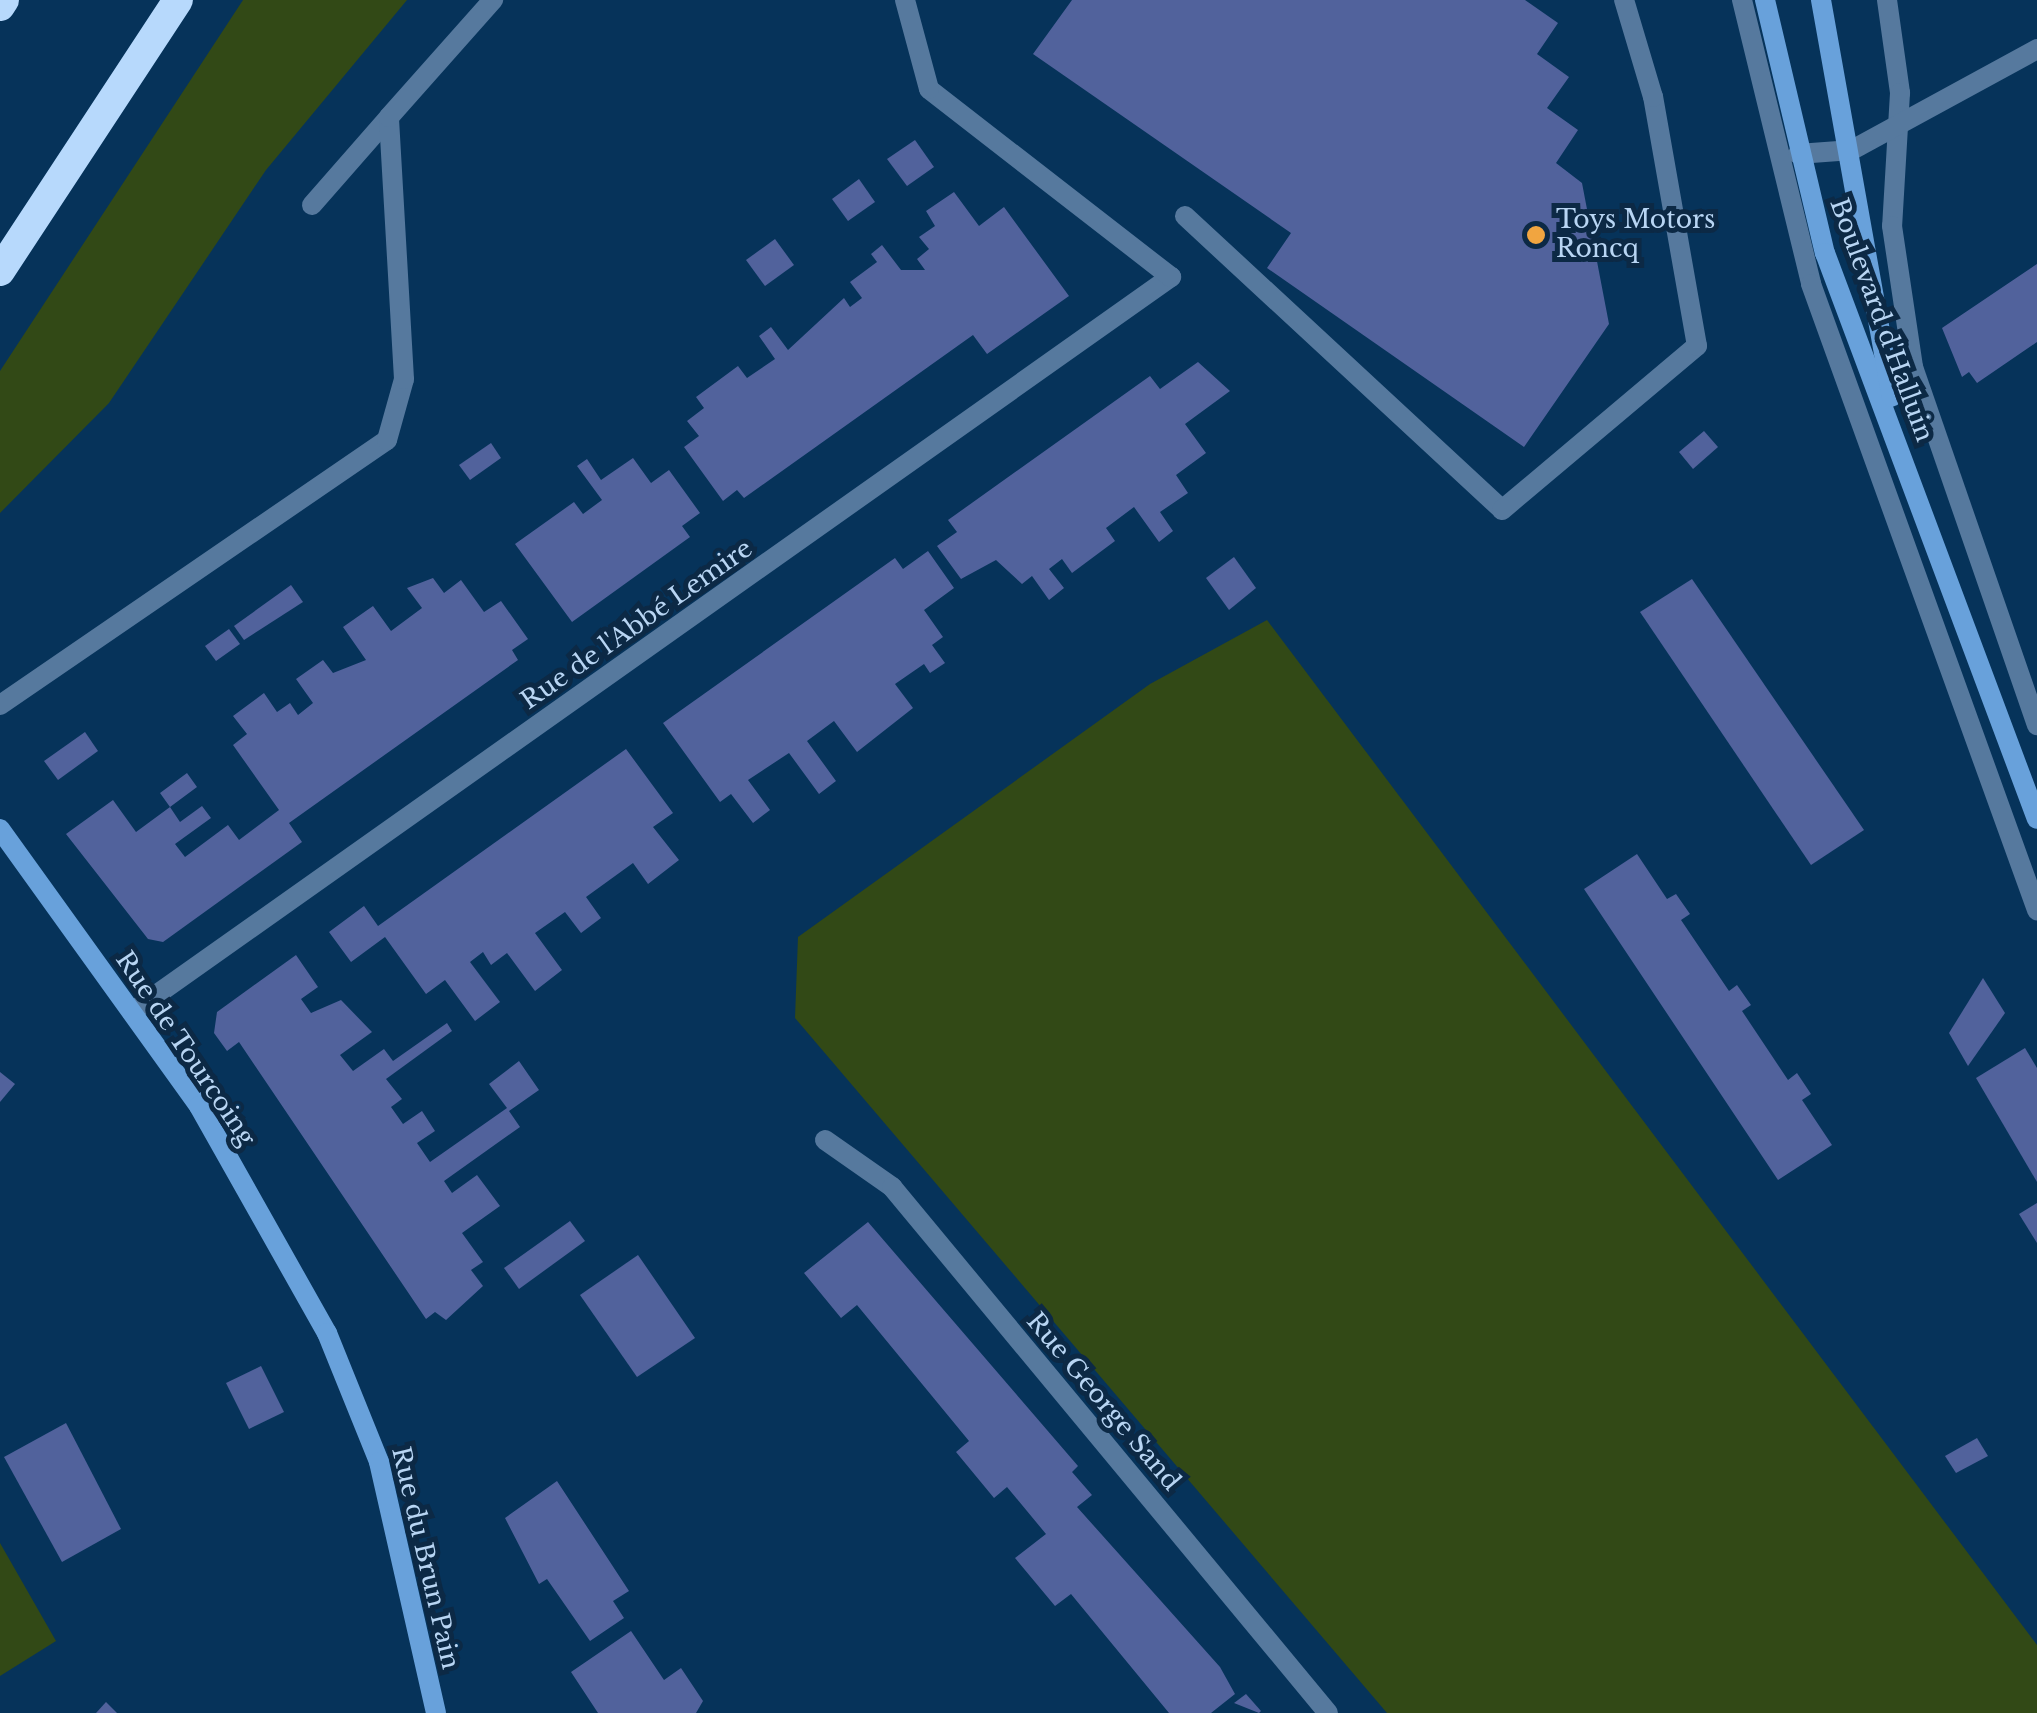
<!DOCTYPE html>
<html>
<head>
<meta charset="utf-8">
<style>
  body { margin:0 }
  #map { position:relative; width:2037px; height:1713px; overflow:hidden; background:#06335a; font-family:"Libre Baskerville",serif }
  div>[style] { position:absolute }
  .green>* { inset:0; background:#324916 }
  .building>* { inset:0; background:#51629c }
  .service>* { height:20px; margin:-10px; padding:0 10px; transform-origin:10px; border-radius:10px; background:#56799e }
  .minor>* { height:20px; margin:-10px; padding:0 10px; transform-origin:10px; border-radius:10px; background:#56799e }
  .secondary>* { height:20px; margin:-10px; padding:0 10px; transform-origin:10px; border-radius:10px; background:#68a1db }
  .motorway>* { height:30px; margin:-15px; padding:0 15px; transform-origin:15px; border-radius:15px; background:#b7d9fc }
  .dots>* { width:28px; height:28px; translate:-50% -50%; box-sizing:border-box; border:5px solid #0c2945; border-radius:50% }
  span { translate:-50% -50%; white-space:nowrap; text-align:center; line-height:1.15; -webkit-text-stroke:10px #0c2945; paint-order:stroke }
  .poi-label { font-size:25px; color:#b8d5f3 }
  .left { translate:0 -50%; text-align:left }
  .street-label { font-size:25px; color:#b8d5f3 }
</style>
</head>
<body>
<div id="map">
  <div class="green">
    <div style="clip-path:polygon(243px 0,407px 0,266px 170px,109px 403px,0 513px,0 371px)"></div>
    <div style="clip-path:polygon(1267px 620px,2037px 1645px,2037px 1713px,1387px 1713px,795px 1018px,798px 937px,1150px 684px)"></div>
    <div style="clip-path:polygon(0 1543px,56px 1641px,0 1676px)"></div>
  </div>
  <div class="building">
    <div style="clip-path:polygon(1072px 0,1525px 0,1558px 23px,1537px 54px,1569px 77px,1547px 108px,1578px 130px,1556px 163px,1582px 183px,1609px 324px,1524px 447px,1267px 268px,1291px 233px,1033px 54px)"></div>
    <div style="clip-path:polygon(915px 140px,934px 167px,907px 186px,887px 159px)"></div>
    <div style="clip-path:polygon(859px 179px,875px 202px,848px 221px,832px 199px)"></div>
    <div style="clip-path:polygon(954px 192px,979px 226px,1004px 207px,1069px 296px,987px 354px,973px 335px,744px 498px,737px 490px,723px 501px,684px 447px,699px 436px,687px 421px,704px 408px,696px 397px,738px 366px,747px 378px,775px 359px,759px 336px,771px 327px,788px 350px,844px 298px,850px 307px,862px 298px,850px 282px,877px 262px,871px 254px,882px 245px,901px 270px,925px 270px,917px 259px,929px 249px,919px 237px,935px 226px,926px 211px)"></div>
    <div style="clip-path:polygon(775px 239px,794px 265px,765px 286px,746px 260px)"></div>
    <div style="clip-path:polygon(2037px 264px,2037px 342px,1977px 383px,1969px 372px,1962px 377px,1942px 328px)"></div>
    <div style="clip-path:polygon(1198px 362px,1230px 391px,1185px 424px,1206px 453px,1176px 475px,1188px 493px,1160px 512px,1173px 531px,1159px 542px,1134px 507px,1106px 528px,1115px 541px,1072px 573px,1062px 559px,1049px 569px,1064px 588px,1049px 600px,1032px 576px,1022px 584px,996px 560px,961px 579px,937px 546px,957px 532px,948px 520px,1150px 376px,1160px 389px)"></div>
    <div style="clip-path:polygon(1704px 431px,1718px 447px,1693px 469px,1679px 452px)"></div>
    <div style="clip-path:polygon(491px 443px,501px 458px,470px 480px,459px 465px)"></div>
    <div style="clip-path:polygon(633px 458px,651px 483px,669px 470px,700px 513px,682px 526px,690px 537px,572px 622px,515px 544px,574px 502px,583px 514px,602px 500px,577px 466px,587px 459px,601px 480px)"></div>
    <div style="clip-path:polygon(928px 551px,954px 588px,924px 610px,943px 637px,932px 645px,945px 663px,930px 673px,924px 664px,895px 684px,913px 708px,857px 752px,834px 721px,807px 741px,836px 781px,819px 794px,789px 753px,748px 780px,770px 810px,753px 823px,731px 794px,720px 802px,663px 723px,895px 558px,903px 569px)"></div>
    <div style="clip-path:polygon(1234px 557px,1256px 588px,1229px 610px,1206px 578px)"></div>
    <div style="clip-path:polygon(433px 578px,444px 593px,461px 580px,484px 612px,501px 601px,528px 639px,512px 650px,518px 660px,289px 823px,302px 842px,163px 942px,148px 939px,66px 834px,113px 800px,136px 832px,170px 807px,160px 793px,187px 773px,197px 787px,170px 807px,180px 822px,202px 806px,211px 818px,175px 844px,185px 857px,228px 825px,239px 840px,279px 810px,233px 745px,247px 734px,233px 716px,264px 693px,277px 712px,290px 703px,298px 715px,313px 703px,296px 679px,323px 660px,333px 673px,366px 660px,343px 627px,373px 606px,391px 631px,422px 608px,407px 588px)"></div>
    <div style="clip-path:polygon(1692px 579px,1864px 830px,1811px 865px,1640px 612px)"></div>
    <div style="clip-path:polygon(291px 585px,303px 602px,244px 640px,234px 626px)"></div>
    <div style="clip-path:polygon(229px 629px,240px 644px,216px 661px,205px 646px)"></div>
    <div style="clip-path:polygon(85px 732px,98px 751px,58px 780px,44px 761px)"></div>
    <div style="clip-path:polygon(626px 749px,673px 813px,653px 827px,679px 860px,648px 884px,633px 863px,604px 884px,586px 897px,601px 918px,581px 933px,565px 912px,535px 933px,562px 970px,535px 991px,507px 953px,491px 965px,483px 952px,470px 962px,500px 1002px,475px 1021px,445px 980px,426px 994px,385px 937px,351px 962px,329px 932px,364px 906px,378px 926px)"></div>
    <div style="clip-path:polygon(1637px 854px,1667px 899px,1676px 894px,1690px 914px,1681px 920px,1729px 991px,1737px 985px,1751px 1005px,1742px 1011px,1788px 1080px,1797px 1073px,1811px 1094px,1802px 1100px,1832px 1145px,1778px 1180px,1584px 889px)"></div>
    <div style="clip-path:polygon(296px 955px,318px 987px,301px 999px,311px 1013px,341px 1000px,372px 1032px,340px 1055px,353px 1071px,384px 1049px,393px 1061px,447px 1023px,452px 1031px,386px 1079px,402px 1099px,391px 1107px,403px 1124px,422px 1111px,435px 1131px,417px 1143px,430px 1162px,507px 1108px,489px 1084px,519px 1061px,539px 1090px,509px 1111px,520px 1127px,444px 1181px,452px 1193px,477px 1175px,500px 1206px,462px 1233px,483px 1262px,471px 1270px,483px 1286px,446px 1320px,435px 1312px,426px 1319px,239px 1042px,227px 1051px,214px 1033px,217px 1012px)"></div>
    <div style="clip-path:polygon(1983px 978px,2005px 1013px,1968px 1066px,1949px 1033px)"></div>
    <div style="clip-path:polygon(2025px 1048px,2037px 1068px,2037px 1182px,1976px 1078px)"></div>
    <div style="clip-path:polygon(0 1072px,15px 1084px,0 1102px)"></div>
    <div style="clip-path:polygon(2037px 1203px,2037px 1243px,2019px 1214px)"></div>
    <div style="clip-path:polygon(570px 1221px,585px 1241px,519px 1289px,504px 1268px)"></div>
    <div style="clip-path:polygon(868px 1222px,1078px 1466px,1072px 1472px,1092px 1495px,1077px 1507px,1220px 1667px,1235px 1694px,1211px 1713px,1169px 1713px,1071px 1594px,1055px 1606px,1015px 1558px,1046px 1534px,1007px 1487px,994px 1498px,956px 1452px,969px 1441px,857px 1305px,841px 1318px,804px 1273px)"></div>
    <div style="clip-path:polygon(638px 1255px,695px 1338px,637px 1377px,580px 1295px)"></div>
    <div style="clip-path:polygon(261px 1366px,284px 1412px,249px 1429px,226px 1383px)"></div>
    <div style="clip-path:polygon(66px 1423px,121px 1529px,62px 1562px,4px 1457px)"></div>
    <div style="clip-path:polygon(1977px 1438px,1988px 1456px,1956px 1473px,1945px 1456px)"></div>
    <div style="clip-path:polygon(557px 1481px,629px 1591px,613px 1601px,624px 1618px,590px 1641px,547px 1579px,539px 1584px,505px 1518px)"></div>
    <div style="clip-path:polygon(631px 1631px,664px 1680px,681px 1668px,703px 1701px,696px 1713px,598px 1713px,571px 1672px)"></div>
    <div style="clip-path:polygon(1246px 1694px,1261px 1711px,1259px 1713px,1234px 1703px)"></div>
    <div style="clip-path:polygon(106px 1702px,117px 1713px,96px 1713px)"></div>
  </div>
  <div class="service">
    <div style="left:1742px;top:0;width:292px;rotate:76.3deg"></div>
    <div style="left:1811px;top:284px;width:666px;rotate:70.15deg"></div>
    <div style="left:1887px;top:0;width:94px;rotate:82deg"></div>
    <div style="left:1900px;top:93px;width:133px;rotate:93.4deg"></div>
    <div style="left:1892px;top:226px;width:143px;rotate:81.5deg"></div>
    <div style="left:1913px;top:367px;width:379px;rotate:70.9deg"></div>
    <div style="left:1798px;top:154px;width:54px;rotate:-4.2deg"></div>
    <div style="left:1852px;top:150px;width:211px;rotate:-28.6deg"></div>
    <div style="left:312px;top:205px;width:117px;rotate:-48.8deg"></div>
    <div style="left:1185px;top:216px;width:432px;rotate:42.8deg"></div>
    <div style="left:1502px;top:510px;width:255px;rotate:-40.1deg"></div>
    <div style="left:1697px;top:346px;width:253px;rotate:-100deg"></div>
    <div style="left:1653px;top:97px;width:101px;rotate:-106.6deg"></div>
  </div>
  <div class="minor">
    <div style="left:0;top:705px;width:469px;rotate:-34.4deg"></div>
    <div style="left:387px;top:440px;width:63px;rotate:-74.4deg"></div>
    <div style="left:404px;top:379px;width:262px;rotate:-93.3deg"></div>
    <div style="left:389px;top:117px;width:157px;rotate:-48.4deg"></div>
    <div style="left:132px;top:1012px;width:1273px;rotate:-35.28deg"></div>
    <div style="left:1171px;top:277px;width:306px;rotate:-142.2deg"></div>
    <div style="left:929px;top:89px;width:92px;rotate:-105.1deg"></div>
    <div style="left:825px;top:1140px;width:82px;rotate:35deg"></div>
    <div style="left:892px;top:1187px;width:683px;rotate:50.34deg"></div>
  </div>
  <div class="secondary">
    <div style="left:1765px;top:0;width:260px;rotate:76.7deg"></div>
    <div style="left:1825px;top:253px;width:604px;rotate:69.47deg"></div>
    <div style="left:1821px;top:0;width:403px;rotate:79.9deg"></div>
    <div style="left:0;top:829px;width:341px;rotate:54.3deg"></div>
    <div style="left:199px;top:1106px;width:261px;rotate:60.6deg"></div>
    <div style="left:327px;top:1333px;width:139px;rotate:68deg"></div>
    <div style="left:379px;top:1462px;width:257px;rotate:77.2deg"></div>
  </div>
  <div class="motorway">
    <div style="left:0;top:6px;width:7px;rotate:-56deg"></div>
    <div style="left:0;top:271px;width:324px;rotate:-56.7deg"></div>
  </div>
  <div class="dots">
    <div style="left:1536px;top:235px;background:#f1a540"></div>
  </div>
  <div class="poi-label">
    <span class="left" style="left:1556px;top:235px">Toys Motors<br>Roncq</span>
  </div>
  <div class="street-label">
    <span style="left:1881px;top:320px;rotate:70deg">Boulevard d'Halluin</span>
    <span style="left:637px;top:625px;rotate:-35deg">Rue de l'Abbé Lemire</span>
    <span style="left:185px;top:1049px;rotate:56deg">Rue de Tourcoing</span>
    <span style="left:1103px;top:1402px;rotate:50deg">Rue George Sand</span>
    <span style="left:425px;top:1558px;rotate:77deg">Rue du Brun Pain</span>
  </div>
</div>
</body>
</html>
